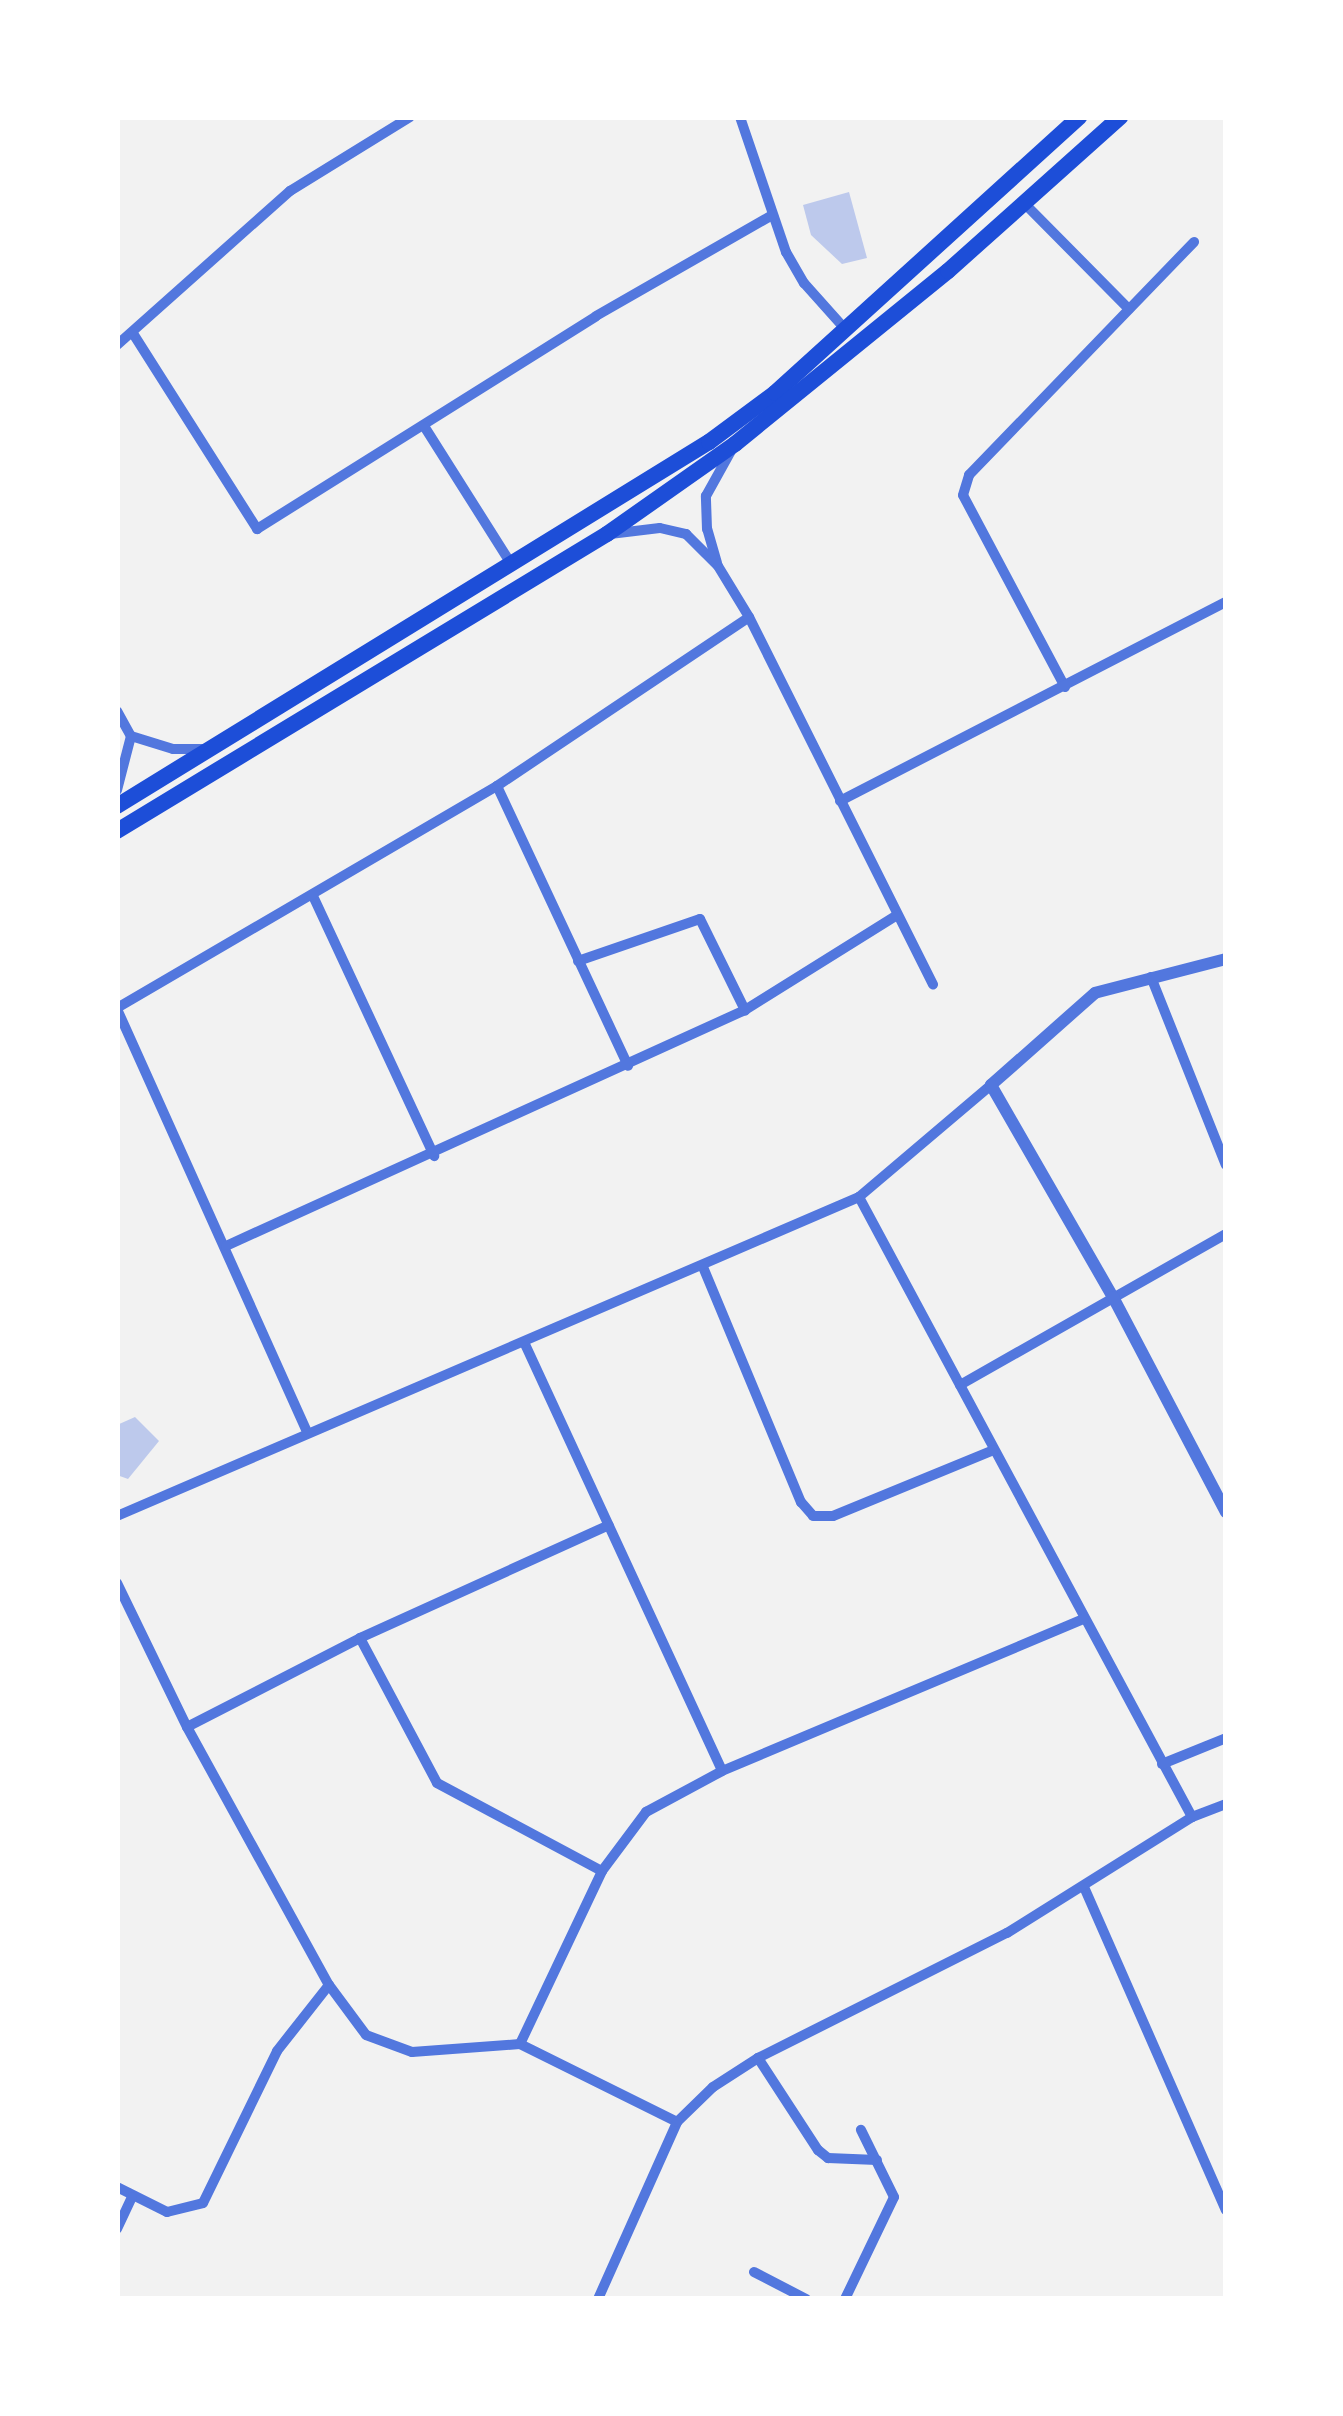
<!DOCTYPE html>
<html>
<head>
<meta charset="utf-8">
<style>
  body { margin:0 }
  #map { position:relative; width:1343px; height:2416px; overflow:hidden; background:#f2f2f2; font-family:Lora,serif }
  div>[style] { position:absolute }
  .building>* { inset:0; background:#bdc9ec }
  .minor>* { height:10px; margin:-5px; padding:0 5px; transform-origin:5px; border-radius:5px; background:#5277de }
  .tertiary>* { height:12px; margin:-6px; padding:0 6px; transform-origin:6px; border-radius:6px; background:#5277de }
  .primary>* { height:16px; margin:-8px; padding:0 8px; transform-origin:8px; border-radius:8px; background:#1d4ed8 }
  span { translate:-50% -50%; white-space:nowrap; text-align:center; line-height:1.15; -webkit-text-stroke:12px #fff; paint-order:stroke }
  .frame { position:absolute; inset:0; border:120px solid #fff; pointer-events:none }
</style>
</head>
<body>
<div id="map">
  <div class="building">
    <div style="clip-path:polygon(849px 192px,867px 258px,842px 264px,811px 235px,803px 205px)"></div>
    <div style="clip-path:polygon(135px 1417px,159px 1441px,128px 1479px,117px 1475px,117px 1425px)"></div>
  </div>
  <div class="minor">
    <div style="left:740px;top:117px;width:143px;rotate:71.2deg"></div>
    <div style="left:786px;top:252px;width:36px;rotate:60deg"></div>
    <div style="left:804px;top:283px;width:63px;rotate:48.2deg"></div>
    <div style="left:1024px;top:203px;width:149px;rotate:45.3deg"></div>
    <div style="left:134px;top:335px;width:230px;rotate:57.6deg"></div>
    <div style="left:257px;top:529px;width:400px;rotate:-32.1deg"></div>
    <div style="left:596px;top:316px;width:203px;rotate:-29.8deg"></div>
    <div style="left:117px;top:345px;width:232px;rotate:-41.7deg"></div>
    <div style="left:290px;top:191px;width:141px;rotate:-31.7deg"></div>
    <div style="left:424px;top:426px;width:165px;rotate:57.7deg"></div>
    <div style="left:610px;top:534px;width:50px;rotate:-6.8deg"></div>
    <div style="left:660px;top:528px;width:27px;rotate:13deg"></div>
    <div style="left:686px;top:534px;width:45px;rotate:45deg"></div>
    <div style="left:718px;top:566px;width:60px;rotate:58.7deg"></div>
    <div style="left:749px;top:617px;width:411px;rotate:63.4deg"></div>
    <div style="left:717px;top:563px;width:35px;rotate:-106deg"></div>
    <div style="left:707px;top:529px;width:33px;rotate:-92deg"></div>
    <div style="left:706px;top:496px;width:51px;rotate:-60.9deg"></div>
    <div style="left:1065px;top:687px;width:217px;rotate:-118deg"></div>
    <div style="left:963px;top:495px;width:21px;rotate:-73deg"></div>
    <div style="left:969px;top:475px;width:324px;rotate:-46deg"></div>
    <div style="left:117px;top:711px;width:29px;rotate:61deg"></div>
    <div style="left:131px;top:736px;width:56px;rotate:104.5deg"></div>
    <div style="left:131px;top:736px;width:44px;rotate:17.2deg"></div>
    <div style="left:173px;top:749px;width:30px"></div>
    <div style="left:497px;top:786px;width:309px;rotate:64.9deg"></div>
    <div style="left:840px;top:801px;width:434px;rotate:-27.3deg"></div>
    <div style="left:313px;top:896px;width:287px;rotate:65deg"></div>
    <div style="left:578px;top:961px;width:129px;rotate:-19deg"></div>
    <div style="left:700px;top:919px;width:102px;rotate:63.7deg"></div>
    <div style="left:1151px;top:977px;width:202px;rotate:68.3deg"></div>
    <div style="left:117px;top:1008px;width:440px;rotate:-30.3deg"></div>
    <div style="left:497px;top:786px;width:303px;rotate:-33.8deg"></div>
    <div style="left:117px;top:1009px;width:464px;rotate:65.8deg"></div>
    <div style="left:859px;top:1197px;width:704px;rotate:61.76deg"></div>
    <div style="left:226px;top:1246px;width:570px;rotate:-24.45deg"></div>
    <div style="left:745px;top:1010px;width:179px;rotate:-32deg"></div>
    <div style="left:703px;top:1267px;width:255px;rotate:67.4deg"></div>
    <div style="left:801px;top:1502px;width:18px;rotate:49deg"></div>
    <div style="left:813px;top:1516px;width:20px"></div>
    <div style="left:833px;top:1516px;width:174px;rotate:-22.3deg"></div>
    <div style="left:524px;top:1342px;width:472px;rotate:65.2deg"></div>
    <div style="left:960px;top:1385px;width:306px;rotate:-29.6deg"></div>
    <div style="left:117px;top:1516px;width:808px;rotate:-23.26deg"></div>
    <div style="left:859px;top:1197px;width:173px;rotate:-40.3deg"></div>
    <div style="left:117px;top:1583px;width:160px;rotate:64.1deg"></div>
    <div style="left:187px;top:1727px;width:294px;rotate:61.2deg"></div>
    <div style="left:329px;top:1985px;width:62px;rotate:53.5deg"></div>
    <div style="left:366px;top:2035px;width:49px;rotate:20.3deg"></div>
    <div style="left:412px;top:2052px;width:108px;rotate:-4.2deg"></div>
    <div style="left:520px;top:2044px;width:175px;rotate:26.4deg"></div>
    <div style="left:360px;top:1638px;width:164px;rotate:62deg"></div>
    <div style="left:437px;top:1783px;width:187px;rotate:28.1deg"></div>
    <div style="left:187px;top:1727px;width:195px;rotate:-27.2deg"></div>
    <div style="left:360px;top:1638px;width:273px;rotate:-24.4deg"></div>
    <div style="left:1162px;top:1764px;width:69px;rotate:-22.1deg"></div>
    <div style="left:1084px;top:1887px;width:353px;rotate:66.3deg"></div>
    <div style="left:520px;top:2044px;width:191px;rotate:-64.6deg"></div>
    <div style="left:602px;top:1871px;width:74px;rotate:-53.3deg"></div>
    <div style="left:646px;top:1812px;width:86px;rotate:-28.3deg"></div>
    <div style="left:722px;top:1771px;width:393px;rotate:-22.8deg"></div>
    <div style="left:758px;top:2058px;width:110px;rotate:56.9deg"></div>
    <div style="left:818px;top:2150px;width:13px;rotate:39deg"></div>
    <div style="left:828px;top:2158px;width:49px;rotate:2.3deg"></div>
    <div style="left:117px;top:2187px;width:56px;rotate:26.6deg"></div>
    <div style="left:167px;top:2212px;width:37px;rotate:-14deg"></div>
    <div style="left:203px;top:2203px;width:169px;rotate:-64deg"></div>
    <div style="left:277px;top:2051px;width:84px;rotate:-51.8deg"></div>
    <div style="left:117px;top:2229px;width:35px;rotate:-65deg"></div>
    <div style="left:754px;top:2272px;width:59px;rotate:27.4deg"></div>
    <div style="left:598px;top:2299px;width:194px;rotate:-65.9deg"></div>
    <div style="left:677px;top:2122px;width:50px;rotate:-44.2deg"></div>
    <div style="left:713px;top:2087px;width:54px;rotate:-32.8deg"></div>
    <div style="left:758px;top:2058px;width:279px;rotate:-26.7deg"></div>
    <div style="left:1007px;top:1933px;width:218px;rotate:-32.1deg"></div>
    <div style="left:1192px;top:1817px;width:36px;rotate:-21deg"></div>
    <div style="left:845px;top:2299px;width:113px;rotate:-64.3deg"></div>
    <div style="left:894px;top:2197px;width:75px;rotate:-116.2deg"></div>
  </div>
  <div class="tertiary">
    <div style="left:1226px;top:959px;width:135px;rotate:165.5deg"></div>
    <div style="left:1095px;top:993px;width:139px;rotate:138.5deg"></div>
    <div style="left:991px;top:1085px;width:245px;rotate:60.1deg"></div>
    <div style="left:1113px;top:1297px;width:243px;rotate:62.3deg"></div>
  </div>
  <div class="primary">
    <div style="left:117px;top:806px;width:695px;rotate:-31.59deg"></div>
    <div style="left:709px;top:442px;width:82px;rotate:-36.6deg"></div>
    <div style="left:775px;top:393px;width:411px;rotate:-42.2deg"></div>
    <div style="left:117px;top:831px;width:573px;rotate:-31.22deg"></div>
    <div style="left:607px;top:534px;width:156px;rotate:-35.1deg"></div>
    <div style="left:735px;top:444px;width:274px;rotate:-39.1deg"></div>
    <div style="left:948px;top:271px;width:231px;rotate:-41.8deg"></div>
  </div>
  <div class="frame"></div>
</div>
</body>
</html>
